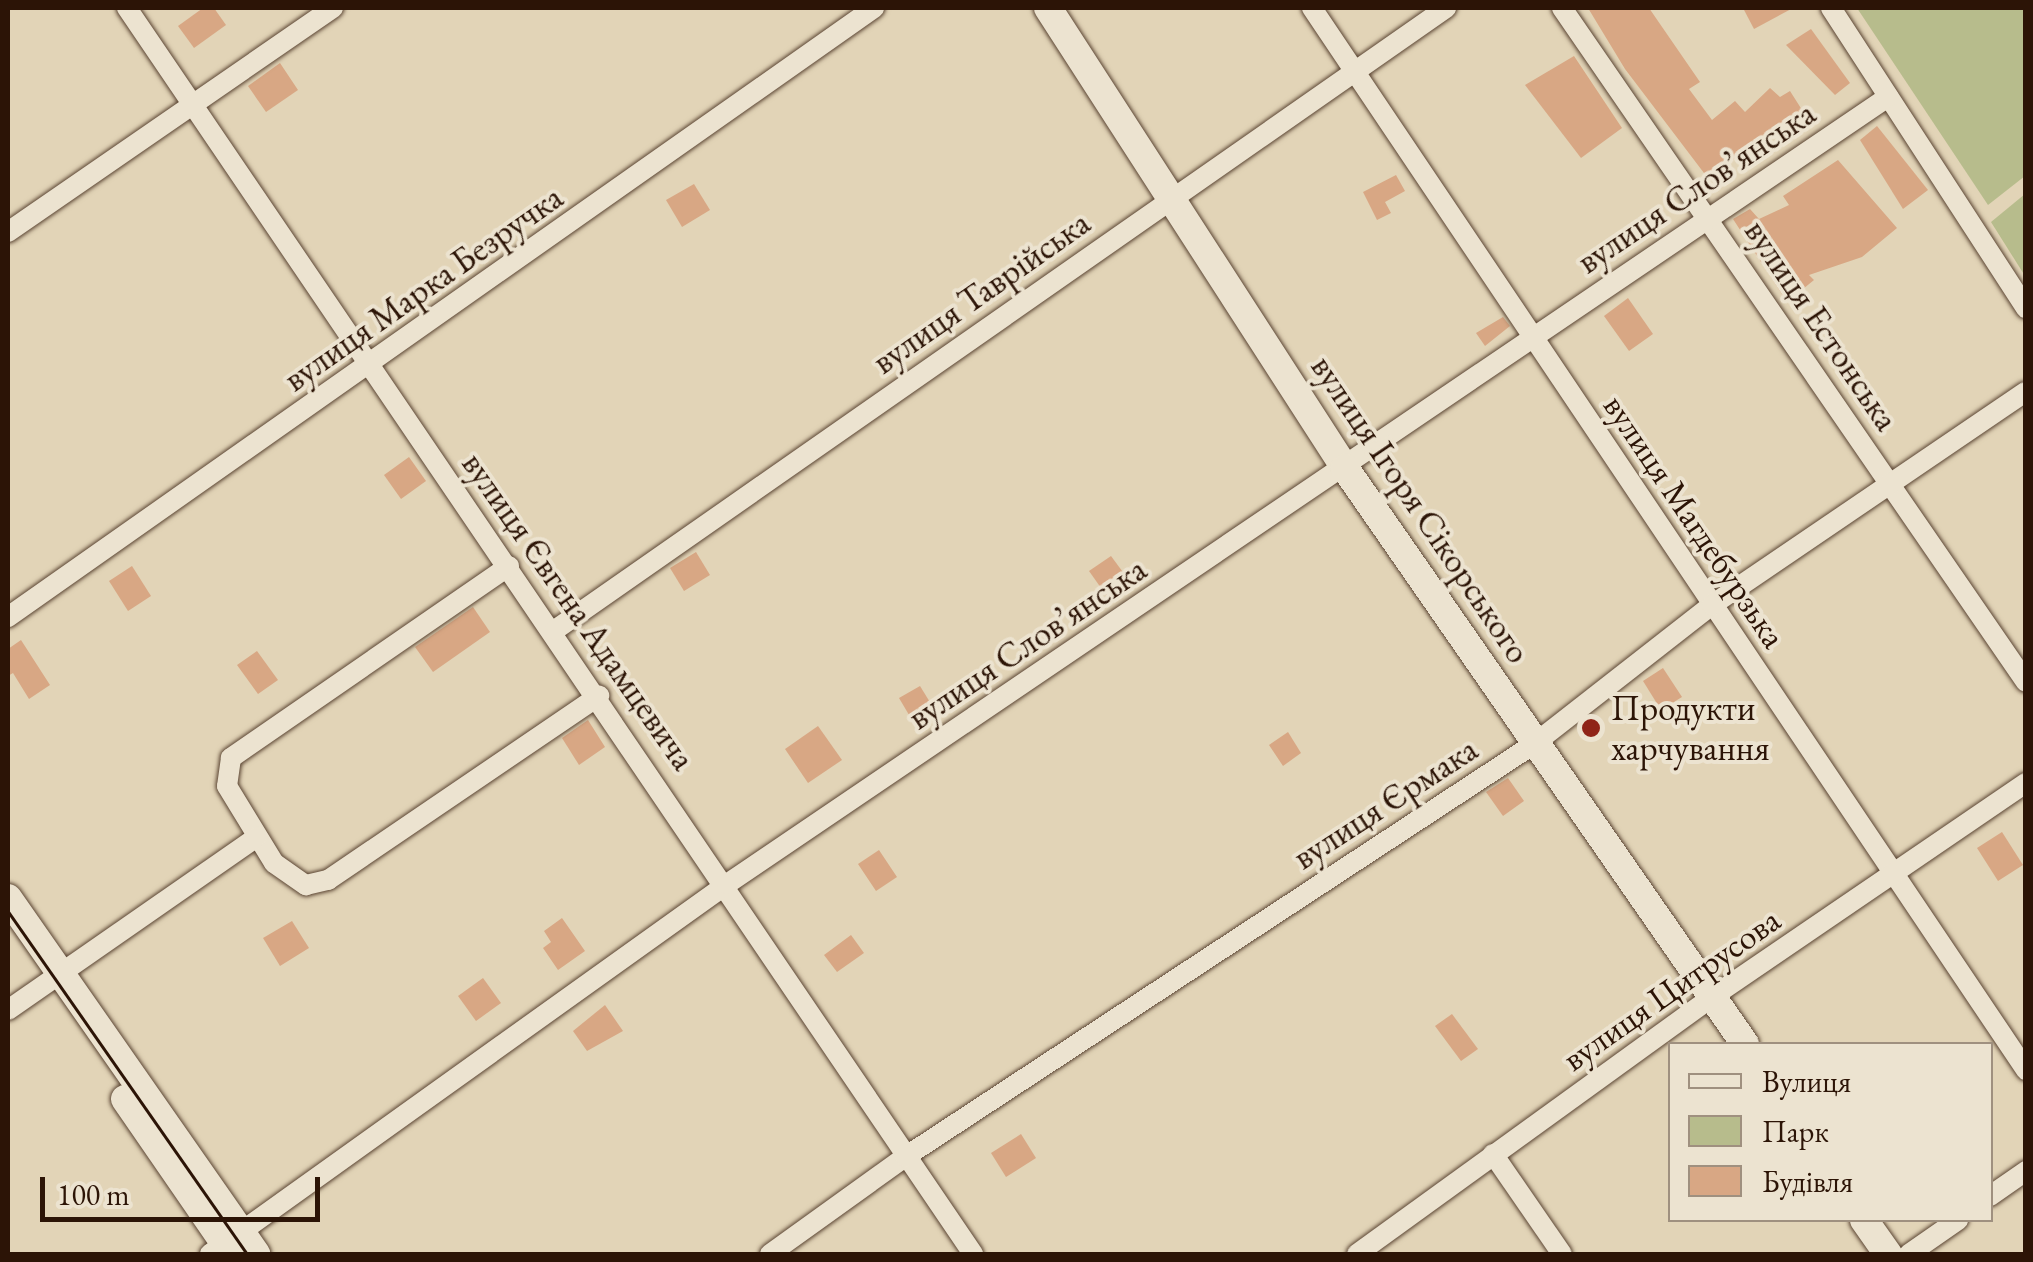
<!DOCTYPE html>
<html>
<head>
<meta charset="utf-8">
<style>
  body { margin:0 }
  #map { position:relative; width:2033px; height:1262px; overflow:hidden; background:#e2d4b7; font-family:"EB Garamond",serif }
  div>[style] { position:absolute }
  .green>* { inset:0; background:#b7bc8c }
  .building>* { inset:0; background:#d8a784 }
  .roads { filter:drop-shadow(0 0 2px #5a4432) drop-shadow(0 0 2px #5a4432) }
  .street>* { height:20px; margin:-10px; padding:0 10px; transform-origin:10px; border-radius:10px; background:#ece3d0 }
  .secondary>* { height:28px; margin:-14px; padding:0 14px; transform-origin:14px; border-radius:14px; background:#ece3d0 }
  .tram>* { height:2.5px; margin:-1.25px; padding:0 1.25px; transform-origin:1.25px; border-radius:1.25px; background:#2c1406 }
  .dots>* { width:28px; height:28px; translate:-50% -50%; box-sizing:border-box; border:5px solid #ece3d0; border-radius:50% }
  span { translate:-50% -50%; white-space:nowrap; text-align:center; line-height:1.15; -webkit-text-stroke:8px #ece3d0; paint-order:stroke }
  .street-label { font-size:35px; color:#2c1406 }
  .poi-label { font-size:35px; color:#2c1406 }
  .left { translate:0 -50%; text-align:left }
  .frame { position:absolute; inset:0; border:10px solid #2c1406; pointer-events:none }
  .legend { position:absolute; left:1668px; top:1042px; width:325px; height:180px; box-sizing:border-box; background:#ece3d0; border:2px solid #9f907f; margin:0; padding:12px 18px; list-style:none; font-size:30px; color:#2c1406 }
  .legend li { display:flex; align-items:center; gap:20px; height:50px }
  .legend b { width:50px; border:2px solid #9f907f }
  .scale { position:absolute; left:40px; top:1177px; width:280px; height:45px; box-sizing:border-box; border:5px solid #2c1406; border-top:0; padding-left:12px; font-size:30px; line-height:35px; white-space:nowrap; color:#2c1406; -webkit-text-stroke:8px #ece3d0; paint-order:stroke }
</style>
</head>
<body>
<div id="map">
  <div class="green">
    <div style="clip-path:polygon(1857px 8px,2025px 8px,2025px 176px,1988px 205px)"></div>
    <div style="clip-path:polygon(2025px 194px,2025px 276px,1991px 222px)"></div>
  </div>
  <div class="building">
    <div style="clip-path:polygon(203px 8px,214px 8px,226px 25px,194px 48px,178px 26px)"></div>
    <div style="clip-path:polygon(1588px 8px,1649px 8px,1700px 82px,1689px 89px,1712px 120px,1735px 101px,1745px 112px,1770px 88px,1780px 97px,1790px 91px,1804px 113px,1792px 125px,1800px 133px,1787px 144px,1778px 130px,1707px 177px,1625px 69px)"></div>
    <div style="clip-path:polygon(1743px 8px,1793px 8px,1754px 29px)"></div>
    <div style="clip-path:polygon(1811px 29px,1850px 83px,1835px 95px,1786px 45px)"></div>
    <div style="clip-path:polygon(1574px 56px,1622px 128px,1581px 158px,1525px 85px)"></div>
    <div style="clip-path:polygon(280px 63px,298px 90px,266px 112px,248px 86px)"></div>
    <div style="clip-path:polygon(1877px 126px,1928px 190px,1903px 209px,1860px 140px)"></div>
    <div style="clip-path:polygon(1838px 160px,1897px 228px,1862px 257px,1809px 275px,1814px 280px,1787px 302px,1733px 219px,1750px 209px,1759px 219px,1789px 205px,1783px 196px)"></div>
    <div style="clip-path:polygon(1396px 175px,1405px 191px,1385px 202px,1391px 213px,1377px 220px,1363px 192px)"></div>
    <div style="clip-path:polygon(694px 184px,710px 210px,682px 227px,666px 200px)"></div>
    <div style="clip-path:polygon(1628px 298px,1653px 334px,1629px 351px,1604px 316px)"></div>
    <div style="clip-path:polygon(1503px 317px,1510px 326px,1485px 346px,1476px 333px)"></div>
    <div style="clip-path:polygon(409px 457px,426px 481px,401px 499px,384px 475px)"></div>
    <div style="clip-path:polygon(696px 552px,710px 575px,684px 591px,670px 568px)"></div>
    <div style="clip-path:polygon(1111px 556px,1128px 579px,1106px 595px,1089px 571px)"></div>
    <div style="clip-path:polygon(132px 566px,151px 596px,128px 611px,109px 581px)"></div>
    <div style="clip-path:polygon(473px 607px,490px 632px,433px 672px,415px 647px)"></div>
    <div style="clip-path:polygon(21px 640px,50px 685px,29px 699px,13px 673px,8px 676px,8px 649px)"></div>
    <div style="clip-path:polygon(257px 651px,278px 680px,258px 694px,237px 665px)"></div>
    <div style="clip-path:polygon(1663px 668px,1682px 697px,1661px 710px,1643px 681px)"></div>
    <div style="clip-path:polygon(920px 686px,936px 712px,915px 725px,899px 698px)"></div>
    <div style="clip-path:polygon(588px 720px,605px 747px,579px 765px,562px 738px)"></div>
    <div style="clip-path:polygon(818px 726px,842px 760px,808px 783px,785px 749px)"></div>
    <div style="clip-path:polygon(1288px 732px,1301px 753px,1283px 766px,1269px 745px)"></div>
    <div style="clip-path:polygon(1508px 778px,1524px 801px,1503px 816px,1486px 792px)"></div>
    <div style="clip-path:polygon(2002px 832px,2023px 865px,1998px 881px,1977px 848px)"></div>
    <div style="clip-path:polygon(879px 850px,897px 877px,876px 891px,858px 864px)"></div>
    <div style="clip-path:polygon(562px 918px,585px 951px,558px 970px,543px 948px,551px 942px,544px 931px)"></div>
    <div style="clip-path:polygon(292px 921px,309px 948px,280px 966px,263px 938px)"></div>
    <div style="clip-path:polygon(851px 935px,864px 953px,837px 972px,824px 955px)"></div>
    <div style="clip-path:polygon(483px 978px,501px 1003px,476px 1021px,458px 996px)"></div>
    <div style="clip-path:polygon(605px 1005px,623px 1031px,587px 1051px,573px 1031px)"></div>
    <div style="clip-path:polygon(1452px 1014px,1478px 1049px,1461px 1061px,1435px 1026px)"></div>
    <div style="clip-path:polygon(1021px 1134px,1036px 1158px,1006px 1177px,991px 1153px)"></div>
  </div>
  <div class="roads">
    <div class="street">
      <div style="left:127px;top:8px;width:1506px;rotate:55.82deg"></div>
      <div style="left:1312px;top:8px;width:1280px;rotate:56.09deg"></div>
      <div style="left:1562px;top:8px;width:818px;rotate:55.46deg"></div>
      <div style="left:1831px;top:8px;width:358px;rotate:57deg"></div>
      <div style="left:8px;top:232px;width:395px;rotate:-34.6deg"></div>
      <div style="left:509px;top:566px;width:338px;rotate:145.4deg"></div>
      <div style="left:231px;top:758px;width:28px;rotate:98deg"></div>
      <div style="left:227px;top:786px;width:90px;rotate:58.6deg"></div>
      <div style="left:274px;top:863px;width:39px;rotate:35deg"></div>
      <div style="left:306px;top:885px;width:23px;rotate:-13deg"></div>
      <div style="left:328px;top:880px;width:328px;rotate:-34.2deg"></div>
      <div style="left:8px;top:617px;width:1059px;rotate:-35.12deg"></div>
      <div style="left:555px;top:630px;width:1087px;rotate:-34.92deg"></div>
      <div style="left:8px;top:1010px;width:303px;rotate:-34.8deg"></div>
      <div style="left:1493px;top:1154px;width:121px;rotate:55.4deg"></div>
      <div style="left:1990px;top:1196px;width:44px;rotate:-34.8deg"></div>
      <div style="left:210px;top:1254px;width:636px;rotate:-35.59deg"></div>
      <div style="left:727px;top:884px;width:1403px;rotate:-34.13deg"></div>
      <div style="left:770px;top:1254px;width:166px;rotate:-35.7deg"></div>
      <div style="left:905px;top:1157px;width:752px;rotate:-33.29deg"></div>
      <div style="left:1534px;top:744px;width:226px;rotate:-38deg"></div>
      <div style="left:1712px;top:605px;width:379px;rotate:-34.2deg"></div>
      <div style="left:1357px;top:1254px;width:438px;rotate:-35.9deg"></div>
      <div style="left:1712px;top:997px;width:380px;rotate:-34.3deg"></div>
      <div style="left:1909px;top:1254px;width:60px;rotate:-34.8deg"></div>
    </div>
    <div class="secondary">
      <div style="left:1048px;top:8px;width:548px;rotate:57.15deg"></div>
      <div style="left:1345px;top:468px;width:701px;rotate:55.22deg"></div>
      <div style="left:8px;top:898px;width:434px;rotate:55.1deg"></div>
      <div style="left:125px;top:1099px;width:188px;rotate:55.4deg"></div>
      <div style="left:1864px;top:1220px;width:42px;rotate:54.8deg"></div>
    </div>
  </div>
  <div class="tram">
    <div style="left:8px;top:911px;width:418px;rotate:55.1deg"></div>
  </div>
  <div class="dots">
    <div style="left:1591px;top:728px;background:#8f2418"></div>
  </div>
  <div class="street-label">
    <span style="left:1696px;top:187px;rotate:-34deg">вулиця Слов’янська</span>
    <span style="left:423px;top:288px;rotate:-35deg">вулиця Марка Безручка</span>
    <span style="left:981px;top:292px;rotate:-35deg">вулиця Таврійська</span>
    <span style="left:1822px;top:325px;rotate:56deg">вулиця Естонська</span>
    <span style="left:1421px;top:509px;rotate:56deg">вулиця Ігоря Сікорського</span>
    <span style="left:1695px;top:521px;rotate:56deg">вулиця Магдебурзька</span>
    <span style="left:579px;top:611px;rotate:55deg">вулиця Євгена Адамцевича</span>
    <span style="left:1027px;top:643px;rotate:-34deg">вулиця Слов’янська</span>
    <span style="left:1385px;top:803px;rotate:-33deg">вулиця Єрмака</span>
    <span style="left:1671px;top:989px;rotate:-35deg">вулиця Цитрусова</span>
  </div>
  <div class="poi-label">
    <span class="left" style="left:1611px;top:728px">Продукти<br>харчування</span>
  </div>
  <div class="frame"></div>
  <ul class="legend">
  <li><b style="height:12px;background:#ece3d0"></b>Вулиця</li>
  <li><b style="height:28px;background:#b7bc8c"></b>Парк</li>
  <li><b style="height:28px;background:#d8a784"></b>Будівля</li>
  </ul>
  <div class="scale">100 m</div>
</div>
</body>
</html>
